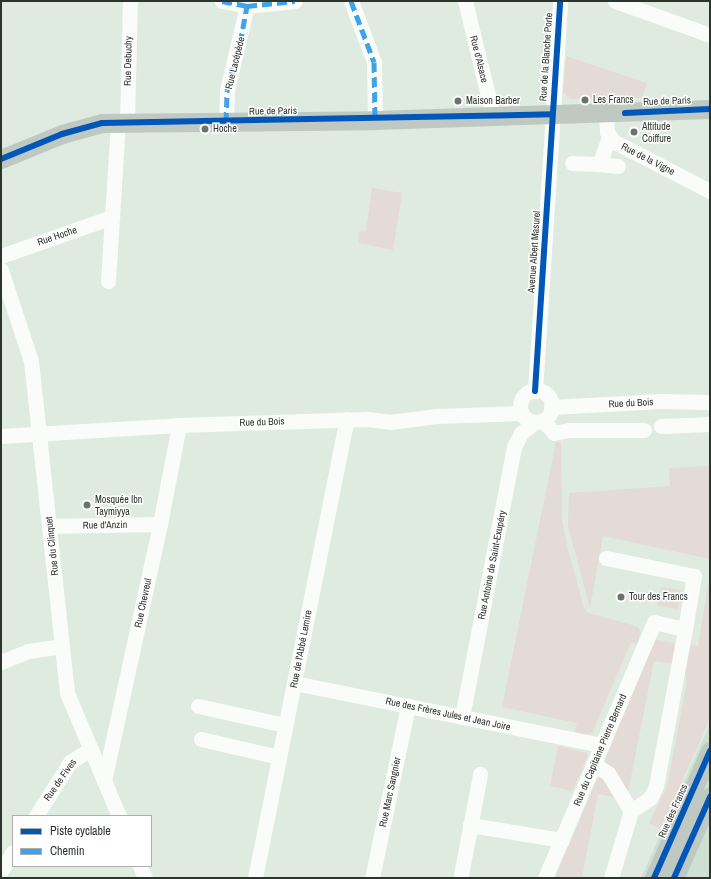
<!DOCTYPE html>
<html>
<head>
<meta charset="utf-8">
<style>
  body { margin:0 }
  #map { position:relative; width:711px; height:879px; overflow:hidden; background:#dfeae0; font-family:"Archivo Narrow",sans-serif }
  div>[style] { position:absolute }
  .built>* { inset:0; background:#cee1d0 }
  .green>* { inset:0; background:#e4dad6 }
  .minor>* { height:15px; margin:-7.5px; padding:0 7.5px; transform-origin:7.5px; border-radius:7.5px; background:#fafcfa }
  .minor>.ring { margin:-7.5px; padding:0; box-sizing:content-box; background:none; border:15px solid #fafcfa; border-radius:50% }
  .major>* { height:19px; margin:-9.5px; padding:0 9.5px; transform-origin:9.5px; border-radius:9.5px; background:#bfc9c1 }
  .quiet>* { height:5px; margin-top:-2.5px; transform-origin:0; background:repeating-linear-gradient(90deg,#3ea3eb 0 10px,transparent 0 15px) }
  .cycleway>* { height:6px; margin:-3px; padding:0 3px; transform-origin:3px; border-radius:3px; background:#0057b8 }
  .dots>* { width:11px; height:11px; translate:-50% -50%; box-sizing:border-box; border:2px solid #fff; border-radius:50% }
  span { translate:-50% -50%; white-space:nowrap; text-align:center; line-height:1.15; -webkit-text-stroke:3px #fff; paint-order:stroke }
  .street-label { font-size:10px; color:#2c342d }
  .poi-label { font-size:10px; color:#2c342d }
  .left { translate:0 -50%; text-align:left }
  .frame { position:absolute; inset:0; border:2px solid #2c342d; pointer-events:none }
  .legend { position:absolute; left:12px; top:815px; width:140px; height:52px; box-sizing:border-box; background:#fff; border:1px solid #abaeab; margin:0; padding:5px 7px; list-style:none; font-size:12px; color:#2c342d }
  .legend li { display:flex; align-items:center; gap:8px; height:20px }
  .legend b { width:20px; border:1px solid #abaeab }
</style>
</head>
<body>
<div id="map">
  <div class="built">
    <div style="clip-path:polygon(710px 724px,710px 878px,641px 878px)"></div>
  </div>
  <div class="green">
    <div style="clip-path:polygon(566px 56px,647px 83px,642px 98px,570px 99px,563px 92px)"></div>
    <div style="clip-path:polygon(372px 188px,402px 193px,393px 250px,358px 243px,359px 231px,366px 232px)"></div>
    <div style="clip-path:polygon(556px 442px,561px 442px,562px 519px,568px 550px,584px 608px,588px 613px,632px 625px,639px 628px,640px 634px,637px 644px,631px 642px,592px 733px,585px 735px,575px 732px,577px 723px,502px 707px)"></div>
    <div style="clip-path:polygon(710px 466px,710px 559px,603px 536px,590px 608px,568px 526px,569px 493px,670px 486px,669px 468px)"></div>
    <div style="clip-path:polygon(710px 574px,710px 719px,660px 829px,649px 823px,667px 787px,687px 681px,684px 670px,687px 645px,698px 646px)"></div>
    <div style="clip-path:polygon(661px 587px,681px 590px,678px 609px,657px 605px)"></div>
    <div style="clip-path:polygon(654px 639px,679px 644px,675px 664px,654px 661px,628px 792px,605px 760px)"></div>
    <div style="clip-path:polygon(558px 746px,587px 753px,587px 758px,572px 791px,550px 786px)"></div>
    <div style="clip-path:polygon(601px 777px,616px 797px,598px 794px,582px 878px,555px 878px,598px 778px)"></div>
  </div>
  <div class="minor">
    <div style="left:222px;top:1px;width:25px;rotate:11deg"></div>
    <div style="left:247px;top:6px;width:48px;rotate:-5.9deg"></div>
    <div style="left:351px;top:1px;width:65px;rotate:69.3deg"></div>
    <div style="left:374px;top:62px;width:58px;rotate:89deg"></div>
    <div style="left:465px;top:1px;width:118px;rotate:76.3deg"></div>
    <div style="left:615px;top:1px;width:101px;rotate:19.7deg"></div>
    <div style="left:606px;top:113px;width:19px;rotate:87deg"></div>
    <div style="left:607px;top:132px;width:11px;rotate:56deg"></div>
    <div style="left:613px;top:141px;width:109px;rotate:27.3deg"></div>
    <div style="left:127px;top:122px;width:121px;rotate:-88.6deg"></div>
    <div style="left:226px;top:122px;width:32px;rotate:-88deg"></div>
    <div style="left:227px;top:90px;width:86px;rotate:-76.6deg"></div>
    <div style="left:609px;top:137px;width:29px;rotate:110deg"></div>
    <div style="left:599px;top:164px;width:19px;rotate:6deg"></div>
    <div style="left:572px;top:163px;width:27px;rotate:2deg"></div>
    <div style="left:1px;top:256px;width:118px;rotate:-19.4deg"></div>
    <div style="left:1px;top:270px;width:96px;rotate:71.8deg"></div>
    <div style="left:31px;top:361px;width:334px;rotate:83.8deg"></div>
    <div style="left:67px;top:693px;width:134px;rotate:67.1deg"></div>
    <div style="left:108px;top:281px;width:159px;rotate:-86.4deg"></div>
    <div class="ring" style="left:520px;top:390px;width:17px;height:17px"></div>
    <div style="left:535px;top:391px;width:391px;rotate:-86.3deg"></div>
    <div style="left:551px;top:407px;width:109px;rotate:-3.2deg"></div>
    <div style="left:660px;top:401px;width:50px;rotate:1.1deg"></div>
    <div style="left:543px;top:420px;width:17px;rotate:50deg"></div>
    <div style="left:554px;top:433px;width:16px;rotate:-11deg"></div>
    <div style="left:570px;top:430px;width:74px"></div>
    <div style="left:661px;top:426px;width:49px;rotate:-2.3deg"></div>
    <div style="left:1px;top:436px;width:178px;rotate:-3.5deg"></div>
    <div style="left:179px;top:425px;width:188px;rotate:-1.8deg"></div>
    <div style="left:367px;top:419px;width:23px;rotate:7deg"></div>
    <div style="left:390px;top:422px;width:47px;rotate:-7.3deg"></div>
    <div style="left:437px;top:416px;width:85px;rotate:-2deg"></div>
    <div style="left:50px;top:526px;width:110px;rotate:-1deg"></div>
    <div style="left:1px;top:662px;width:29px;rotate:-22deg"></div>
    <div style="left:28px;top:651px;width:34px;rotate:-8deg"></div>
    <div style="left:294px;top:683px;width:313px;rotate:11.4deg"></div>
    <div style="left:198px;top:706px;width:89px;rotate:12.3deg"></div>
    <div style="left:462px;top:717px;width:275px;rotate:-79.1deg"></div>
    <div style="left:514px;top:447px;width:16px;rotate:-63deg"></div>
    <div style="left:521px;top:433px;width:18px;rotate:-38deg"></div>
    <div style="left:201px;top:739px;width:80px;rotate:13deg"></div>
    <div style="left:593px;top:764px;width:17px;rotate:31deg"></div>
    <div style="left:608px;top:773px;width:44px;rotate:58.8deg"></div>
    <div style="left:631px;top:811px;width:70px;rotate:106.6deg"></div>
    <div style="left:104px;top:781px;width:263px;rotate:-77.7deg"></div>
    <div style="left:160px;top:524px;width:101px;rotate:-79.1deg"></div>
    <div style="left:631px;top:811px;width:23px;rotate:-34deg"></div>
    <div style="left:650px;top:798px;width:13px;rotate:-63deg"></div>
    <div style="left:656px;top:786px;width:160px;rotate:-79.5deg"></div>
    <div style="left:36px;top:816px;width:64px;rotate:-57.8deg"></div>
    <div style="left:70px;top:762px;width:24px;rotate:-33deg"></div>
    <div style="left:470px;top:825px;width:93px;rotate:9.3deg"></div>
    <div style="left:140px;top:866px;width:13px;rotate:67deg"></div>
    <div style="left:1px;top:871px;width:22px;rotate:-58deg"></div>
    <div style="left:461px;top:875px;width:103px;rotate:-79.3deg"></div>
    <div style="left:255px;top:878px;width:468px;rotate:-78.7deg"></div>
    <div style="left:372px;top:878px;width:176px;rotate:-78.2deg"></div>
    <div style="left:545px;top:878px;width:278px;rotate:-66.9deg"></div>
    <div style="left:654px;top:622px;width:32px;rotate:13deg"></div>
    <div style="left:685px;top:629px;width:54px;rotate:-80.4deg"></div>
    <div style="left:694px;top:576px;width:90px;rotate:-168.4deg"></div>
  </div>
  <div class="major">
    <div style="left:1px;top:159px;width:66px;rotate:-22.3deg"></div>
    <div style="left:62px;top:134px;width:41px;rotate:-15.4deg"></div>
    <div style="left:102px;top:123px;width:273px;rotate:-0.6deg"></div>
    <div style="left:375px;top:120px;width:335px;rotate:-1.9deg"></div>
    <div style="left:654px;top:878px;width:139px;rotate:-66.2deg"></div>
    <div style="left:674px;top:878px;width:89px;rotate:-66deg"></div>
  </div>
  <div class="quiet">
    <div style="left:222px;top:1px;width:25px;rotate:11deg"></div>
    <div style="left:247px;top:6px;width:48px;rotate:-5.9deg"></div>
    <div style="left:351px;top:1px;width:65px;rotate:69.3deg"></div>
    <div style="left:374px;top:62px;width:58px;rotate:89deg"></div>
    <div style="left:226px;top:122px;width:32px;rotate:-88deg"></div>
    <div style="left:227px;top:90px;width:49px;rotate:-74.5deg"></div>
    <div style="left:240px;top:43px;width:43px;rotate:-79.2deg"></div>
  </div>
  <div class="cycleway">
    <div style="left:625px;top:113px;width:85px;rotate:-2.7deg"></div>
    <div style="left:1px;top:159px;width:66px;rotate:-22.3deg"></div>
    <div style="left:62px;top:134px;width:41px;rotate:-15.4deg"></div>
    <div style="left:102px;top:123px;width:450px;rotate:-1.1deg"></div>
    <div style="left:535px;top:391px;width:391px;rotate:-86.3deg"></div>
    <div style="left:654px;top:878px;width:139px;rotate:-66.2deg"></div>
    <div style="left:674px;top:878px;width:89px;rotate:-66deg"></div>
  </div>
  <div class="dots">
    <div style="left:585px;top:100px;background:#6b746c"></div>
    <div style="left:458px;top:101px;background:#6b746c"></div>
    <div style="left:205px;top:129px;background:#6b746c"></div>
    <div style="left:634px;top:132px;background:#6b746c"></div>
    <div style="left:87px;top:505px;background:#6b746c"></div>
    <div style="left:621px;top:597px;background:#6b746c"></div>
  </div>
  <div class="street-label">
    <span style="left:546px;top:57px;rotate:-86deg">Rue de la Blanche Porte</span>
    <span style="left:479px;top:59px;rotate:76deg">Rue d'Alsace</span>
    <span style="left:128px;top:61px;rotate:-89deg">Rue Debuchy</span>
    <span style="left:235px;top:63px;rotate:-76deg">Rue Lacépède</span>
    <span style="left:667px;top:101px;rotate:-2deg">Rue de Paris</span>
    <span style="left:273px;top:111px;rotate:-1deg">Rue de Paris</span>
    <span style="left:648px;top:159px;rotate:27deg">Rue de la Vigne</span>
    <span style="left:57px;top:236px;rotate:-19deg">Rue Hoche</span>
    <span style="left:534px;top:252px;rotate:-86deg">Avenue Albert Masurel</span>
    <span style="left:631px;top:403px;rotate:-3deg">Rue du Bois</span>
    <span style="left:262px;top:422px;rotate:-2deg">Rue du Bois</span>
    <span style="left:105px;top:525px;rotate:-1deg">Rue d'Anzin</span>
    <span style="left:52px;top:546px;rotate:-96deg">Rue du Clinquet</span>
    <span style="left:492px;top:565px;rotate:-79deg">Rue Antoine de Saint-Exupéry</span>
    <span style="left:143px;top:603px;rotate:-78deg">Rue Chevreul</span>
    <span style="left:301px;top:649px;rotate:-79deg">Rue de l'Abbé Lemire</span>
    <span style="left:448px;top:714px;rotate:12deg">Rue des Frères Jules et Jean Joire</span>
    <span style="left:600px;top:750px;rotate:-67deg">Rue du Capitaine Pierre Bernard</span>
    <span style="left:60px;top:780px;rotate:-55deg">Rue de Fives</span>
    <span style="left:390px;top:792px;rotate:-78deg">Rue Marc Sangnier</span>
    <span style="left:673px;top:811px;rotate:-66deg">Rue des Francs</span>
  </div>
  <div class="poi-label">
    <span class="left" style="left:593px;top:100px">Les Francs</span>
    <span class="left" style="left:466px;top:101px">Maison Barber</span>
    <span class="left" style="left:642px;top:132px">Attitude<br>Coiffure</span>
    <span class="left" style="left:213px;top:129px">Hoche</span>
    <span class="left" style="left:95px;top:505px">Mosquée Ibn<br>Taymiyya</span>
    <span class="left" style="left:629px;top:597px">Tour des Francs</span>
  </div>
  <div class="frame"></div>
  <ul class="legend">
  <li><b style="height:5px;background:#0057b8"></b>Piste cyclable</li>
  <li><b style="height:5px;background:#3ea3eb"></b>Chemin</li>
  </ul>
</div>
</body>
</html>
